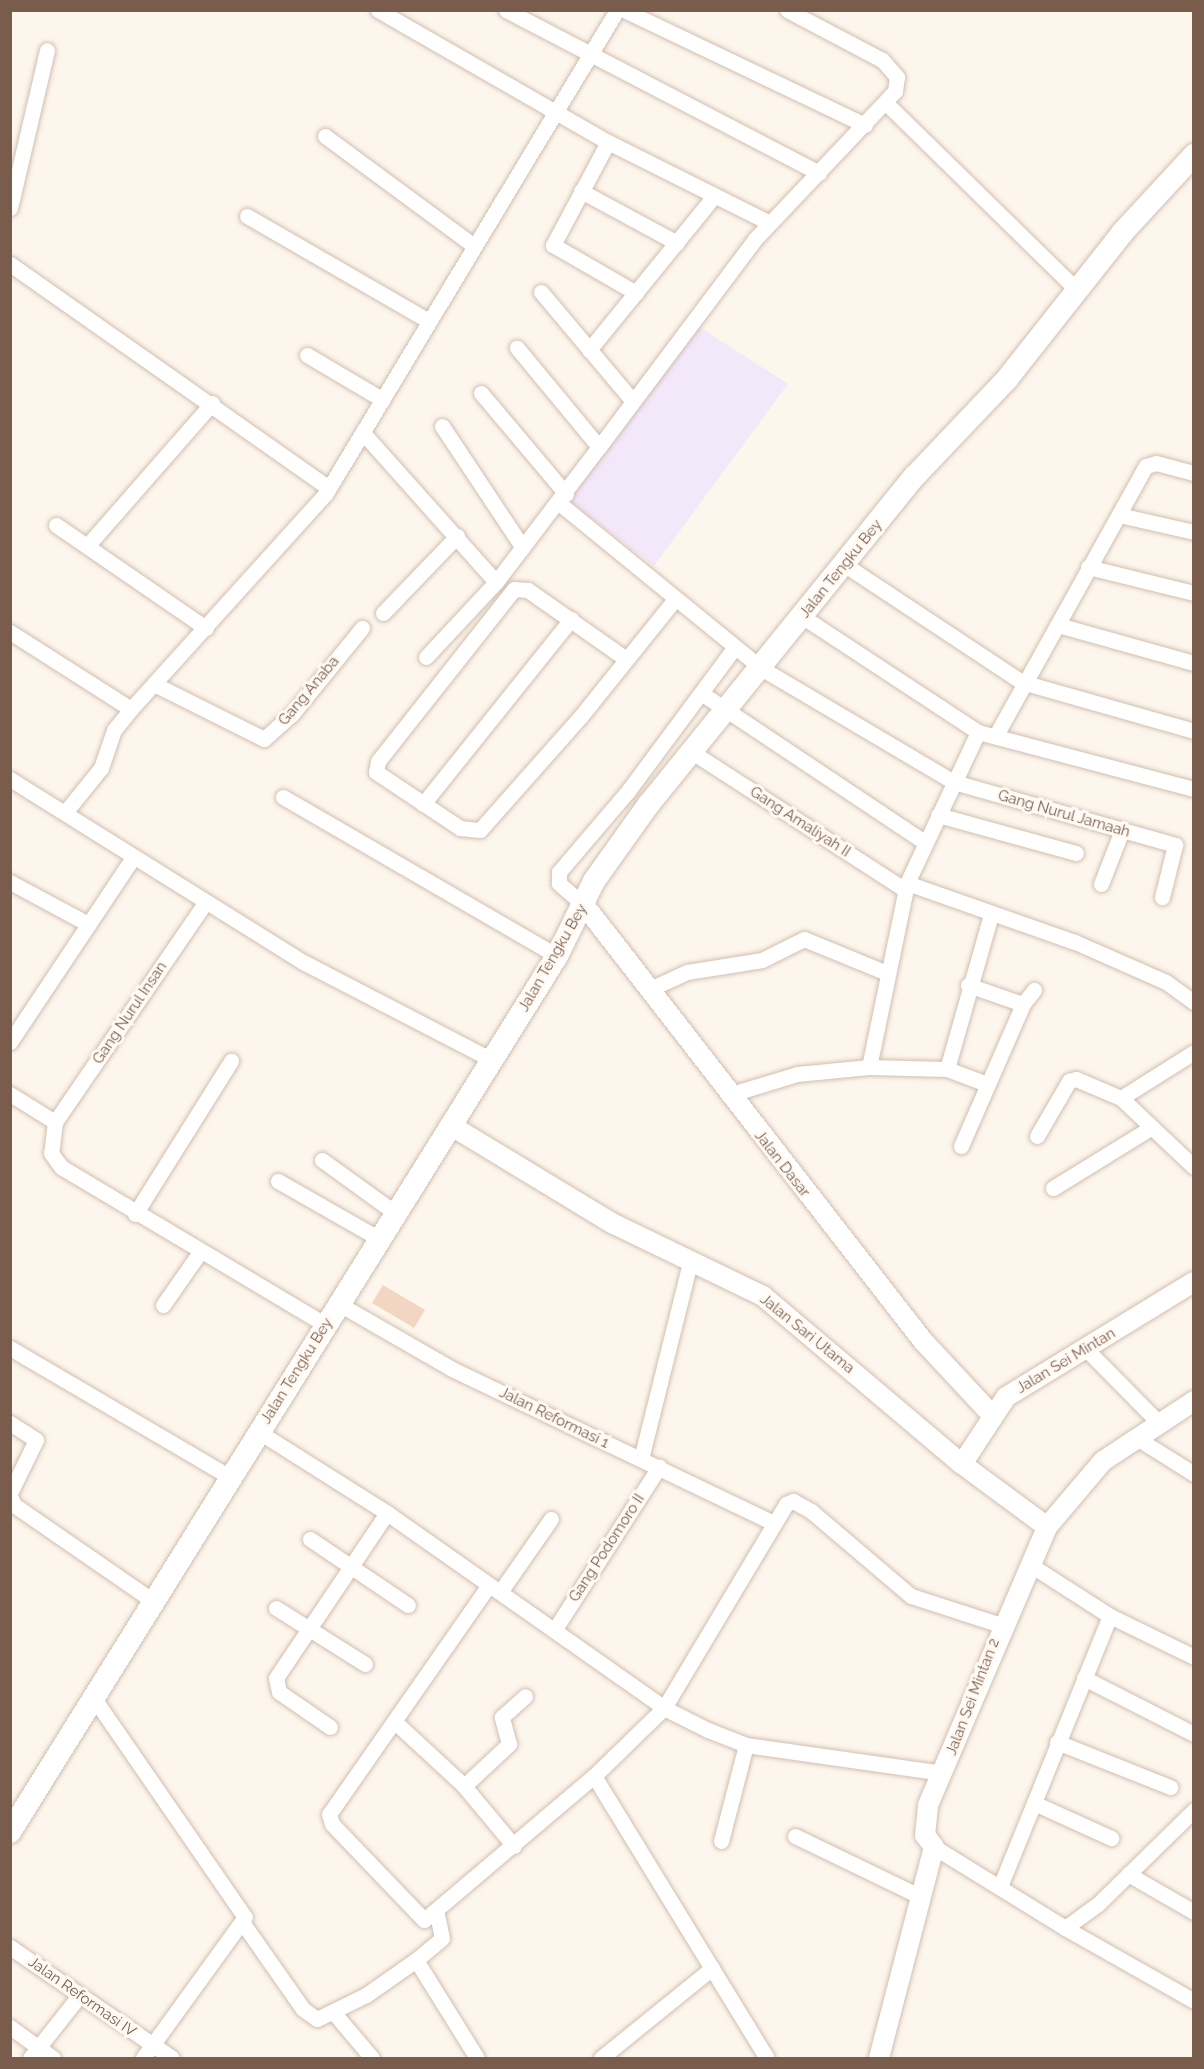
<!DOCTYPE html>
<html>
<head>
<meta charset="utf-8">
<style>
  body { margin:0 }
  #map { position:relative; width:1204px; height:2069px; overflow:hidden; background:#fdf6ec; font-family:Raleway,sans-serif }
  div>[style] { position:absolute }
  .education>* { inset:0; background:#f3e8fa }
  .building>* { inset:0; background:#f3d5c3 }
  .roads { filter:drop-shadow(0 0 2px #d1beb0) drop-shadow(0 0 2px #d1beb0) }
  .minor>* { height:15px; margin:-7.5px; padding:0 7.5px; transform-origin:7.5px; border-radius:7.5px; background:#fff }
  .tertiary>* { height:20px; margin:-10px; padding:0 10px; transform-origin:10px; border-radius:10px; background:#fff }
  .secondary>* { height:22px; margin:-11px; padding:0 11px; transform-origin:11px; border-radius:11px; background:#fff }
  span { translate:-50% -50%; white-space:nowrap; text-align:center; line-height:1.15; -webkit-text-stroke:6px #fffaf3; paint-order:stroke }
  .street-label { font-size:15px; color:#7a5c4d }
  .frame { position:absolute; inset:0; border:12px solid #7a5c4d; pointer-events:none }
</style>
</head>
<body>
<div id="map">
  <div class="education">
    <div style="clip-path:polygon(696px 325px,788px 384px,654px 566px,569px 501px)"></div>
  </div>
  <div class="building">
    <div style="clip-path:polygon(383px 1285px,425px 1310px,414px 1328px,372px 1303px)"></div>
  </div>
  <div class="roads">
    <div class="minor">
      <div style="left:378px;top:10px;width:265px;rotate:29.9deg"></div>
      <div style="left:608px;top:142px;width:181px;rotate:26.6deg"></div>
      <div style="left:506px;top:10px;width:353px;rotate:27.5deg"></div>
      <div style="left:624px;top:10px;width:267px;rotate:25.5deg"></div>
      <div style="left:886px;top:103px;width:267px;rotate:44.4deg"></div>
      <div style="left:325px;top:136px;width:184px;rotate:36.4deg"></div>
      <div style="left:608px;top:142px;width:117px;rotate:118.1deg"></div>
      <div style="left:553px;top:245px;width:96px;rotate:30deg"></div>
      <div style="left:581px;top:191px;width:109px;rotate:28.4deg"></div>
      <div style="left:10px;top:208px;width:162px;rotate:-76.8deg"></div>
      <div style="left:247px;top:216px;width:210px;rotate:30deg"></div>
      <div style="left:10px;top:264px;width:390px;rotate:35.1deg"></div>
      <div style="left:541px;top:292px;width:141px;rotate:49.9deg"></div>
      <div style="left:589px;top:350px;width:198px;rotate:-50.9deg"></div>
      <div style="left:307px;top:355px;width:88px;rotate:30.6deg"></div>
      <div style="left:481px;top:393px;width:132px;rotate:49.9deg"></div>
      <div style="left:442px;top:426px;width:146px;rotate:56.4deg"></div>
      <div style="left:364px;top:434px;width:198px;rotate:48.3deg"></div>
      <div style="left:599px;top:447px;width:260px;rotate:-53.1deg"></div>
      <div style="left:755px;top:239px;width:204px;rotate:-46.6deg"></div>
      <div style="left:895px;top:91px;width:14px;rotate:-82deg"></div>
      <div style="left:897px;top:77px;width:23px;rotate:-131deg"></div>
      <div style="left:882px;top:60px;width:107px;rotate:-152.2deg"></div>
      <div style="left:559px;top:503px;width:261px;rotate:39.2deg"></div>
      <div style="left:761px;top:668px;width:224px;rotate:30.6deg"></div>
      <div style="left:954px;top:782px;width:230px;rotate:15.9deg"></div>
      <div style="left:1175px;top:845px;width:54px;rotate:104deg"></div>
      <div style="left:1119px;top:515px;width:77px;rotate:12.8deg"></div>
      <div style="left:56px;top:525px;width:182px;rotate:34.5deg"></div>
      <div style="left:87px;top:546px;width:190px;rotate:-48.8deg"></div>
      <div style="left:845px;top:565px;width:212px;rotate:33.5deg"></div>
      <div style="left:1022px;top:682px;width:179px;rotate:15.9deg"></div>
      <div style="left:1088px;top:567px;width:109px;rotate:13.8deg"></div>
      <div style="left:383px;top:613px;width:107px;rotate:-46.1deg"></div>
      <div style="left:803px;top:617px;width:209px;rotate:33.3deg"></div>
      <div style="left:978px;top:732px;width:223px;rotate:14.8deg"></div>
      <div style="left:1058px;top:625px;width:141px;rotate:15.6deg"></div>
      <div style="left:10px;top:632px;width:143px;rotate:32.5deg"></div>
      <div style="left:426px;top:657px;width:103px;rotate:-47deg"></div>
      <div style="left:496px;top:582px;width:170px;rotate:-52.7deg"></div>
      <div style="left:599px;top:447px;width:129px;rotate:-129.6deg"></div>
      <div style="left:626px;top:659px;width:120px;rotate:-144.9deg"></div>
      <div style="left:528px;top:590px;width:14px;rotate:-176deg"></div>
      <div style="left:514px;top:589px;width:219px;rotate:128.3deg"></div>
      <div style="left:378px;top:761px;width:11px;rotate:100deg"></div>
      <div style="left:376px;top:772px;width:101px;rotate:33.7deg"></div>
      <div style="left:460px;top:828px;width:20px;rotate:6deg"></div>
      <div style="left:480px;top:830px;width:152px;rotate:-48.5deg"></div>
      <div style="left:581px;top:716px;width:150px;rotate:-51.2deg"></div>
      <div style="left:154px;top:684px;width:123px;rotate:26.6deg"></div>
      <div style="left:264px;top:739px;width:38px;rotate:-42deg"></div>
      <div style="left:292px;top:714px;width:111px;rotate:-50.9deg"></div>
      <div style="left:701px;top:693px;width:268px;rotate:33.7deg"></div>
      <div style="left:996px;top:735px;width:308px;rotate:-60.9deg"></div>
      <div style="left:1146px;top:466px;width:10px;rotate:-17deg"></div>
      <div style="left:1156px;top:463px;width:39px;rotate:15deg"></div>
      <div style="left:692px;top:752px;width:250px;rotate:32.9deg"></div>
      <div style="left:902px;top:888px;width:7px;rotate:-45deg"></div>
      <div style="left:907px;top:883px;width:178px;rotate:19.4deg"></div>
      <div style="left:1075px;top:942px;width:99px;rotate:23.7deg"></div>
      <div style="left:1166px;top:982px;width:34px;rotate:36deg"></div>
      <div style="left:10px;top:779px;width:348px;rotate:32deg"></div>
      <div style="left:305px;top:963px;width:211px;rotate:27.4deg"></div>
      <div style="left:283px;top:797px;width:317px;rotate:30.1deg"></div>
      <div style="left:423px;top:804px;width:237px;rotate:-51.3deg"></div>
      <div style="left:67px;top:810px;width:54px;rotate:-51deg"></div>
      <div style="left:101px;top:768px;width:40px;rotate:-71.1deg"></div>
      <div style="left:114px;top:730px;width:27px;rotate:-51deg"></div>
      <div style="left:131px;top:709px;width:291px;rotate:-47.9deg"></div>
      <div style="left:326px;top:493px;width:564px;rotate:-58.93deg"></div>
      <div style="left:938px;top:815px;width:143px;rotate:15.4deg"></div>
      <div style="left:10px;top:882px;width:89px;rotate:28.3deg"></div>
      <div style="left:1101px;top:884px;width:58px;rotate:-68.7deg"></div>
      <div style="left:585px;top:906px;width:35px;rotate:-139deg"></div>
      <div style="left:559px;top:883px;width:11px;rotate:-90deg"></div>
      <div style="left:559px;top:872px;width:106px;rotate:-49.6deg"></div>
      <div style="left:628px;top:791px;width:179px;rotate:-53.4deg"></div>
      <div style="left:968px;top:985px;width:58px;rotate:19.1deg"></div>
      <div style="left:650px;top:989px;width:41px;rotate:-24.7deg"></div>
      <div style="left:687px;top:972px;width:76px;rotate:-9.1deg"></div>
      <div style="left:762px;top:960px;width:47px;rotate:-26.6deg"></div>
      <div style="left:804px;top:939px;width:90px;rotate:22.3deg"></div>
      <div style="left:10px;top:1042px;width:220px;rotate:-56.3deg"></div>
      <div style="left:869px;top:1067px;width:78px;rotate:1.5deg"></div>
      <div style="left:947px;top:1069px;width:43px;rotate:20.6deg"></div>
      <div style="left:947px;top:1069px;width:160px;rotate:-74.1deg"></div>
      <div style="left:10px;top:1094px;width:53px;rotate:31.9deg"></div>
      <div style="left:55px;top:1122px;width:31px;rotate:97deg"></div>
      <div style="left:51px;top:1153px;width:17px;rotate:54deg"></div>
      <div style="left:61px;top:1167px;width:306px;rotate:30.8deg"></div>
      <div style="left:728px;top:1095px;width:72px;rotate:-16.9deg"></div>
      <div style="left:797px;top:1074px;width:72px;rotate:-5.6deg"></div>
      <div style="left:869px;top:1067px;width:188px;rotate:-78.3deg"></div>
      <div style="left:907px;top:883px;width:167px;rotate:-64.8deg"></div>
      <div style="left:1121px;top:1098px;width:86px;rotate:-32.2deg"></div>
      <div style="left:55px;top:1122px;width:264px;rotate:-55.6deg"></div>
      <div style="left:1037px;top:1136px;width:64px;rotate:-59.8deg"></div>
      <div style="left:1069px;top:1081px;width:7px;rotate:-16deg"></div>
      <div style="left:1076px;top:1079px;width:49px;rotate:22.9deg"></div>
      <div style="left:1121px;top:1098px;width:100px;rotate:43.4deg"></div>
      <div style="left:961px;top:1146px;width:155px;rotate:-66.4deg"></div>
      <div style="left:1023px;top:1004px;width:18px;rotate:-52deg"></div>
      <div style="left:322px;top:1160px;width:89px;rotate:35.8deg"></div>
      <div style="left:278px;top:1181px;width:115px;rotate:29.7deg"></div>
      <div style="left:1053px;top:1188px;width:116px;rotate:-31.6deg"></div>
      <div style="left:135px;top:1214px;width:181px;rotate:-57.9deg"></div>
      <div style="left:339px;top:1304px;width:130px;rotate:29.9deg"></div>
      <div style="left:452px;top:1369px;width:356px;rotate:25.6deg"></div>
      <div style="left:163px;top:1305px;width:65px;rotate:-55.1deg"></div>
      <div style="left:10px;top:1348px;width:253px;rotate:30.4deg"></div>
      <div style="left:1086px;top:1349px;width:104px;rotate:45.4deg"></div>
      <div style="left:10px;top:1423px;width:31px;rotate:33deg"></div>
      <div style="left:36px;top:1440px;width:59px;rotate:116.1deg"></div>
      <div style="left:259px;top:1432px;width:151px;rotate:32.3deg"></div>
      <div style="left:387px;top:1513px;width:339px;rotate:35.1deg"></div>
      <div style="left:664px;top:1708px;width:49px;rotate:26.6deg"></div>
      <div style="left:708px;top:1730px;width:41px;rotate:21.5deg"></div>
      <div style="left:746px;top:1745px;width:199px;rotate:8.1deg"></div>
      <div style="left:1135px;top:1437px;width:70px;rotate:32.1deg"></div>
      <div style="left:641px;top:1459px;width:202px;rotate:-76deg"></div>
      <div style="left:10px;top:1496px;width:10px;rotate:66deg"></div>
      <div style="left:14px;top:1505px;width:169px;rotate:34.6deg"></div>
      <div style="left:310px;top:1539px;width:118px;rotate:34deg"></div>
      <div style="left:1029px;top:1564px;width:96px;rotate:32.7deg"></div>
      <div style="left:1110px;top:1616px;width:93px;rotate:26deg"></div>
      <div style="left:489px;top:1585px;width:279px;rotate:124.9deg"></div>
      <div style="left:329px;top:1814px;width:10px;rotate:73deg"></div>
      <div style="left:332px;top:1824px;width:133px;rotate:46.2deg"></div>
      <div style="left:424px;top:1920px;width:223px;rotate:-40.3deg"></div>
      <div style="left:594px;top:1776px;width:98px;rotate:-44.2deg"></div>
      <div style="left:664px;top:1708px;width:238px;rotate:-59.1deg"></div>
      <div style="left:786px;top:1504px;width:8px;rotate:-23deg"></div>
      <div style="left:793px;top:1501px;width:21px;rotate:29deg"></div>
      <div style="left:811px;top:1511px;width:131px;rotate:40.4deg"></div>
      <div style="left:911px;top:1596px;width:95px;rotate:17.9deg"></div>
      <div style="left:500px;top:1592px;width:89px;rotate:-55.1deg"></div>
      <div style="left:276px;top:1608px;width:105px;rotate:32.2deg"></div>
      <div style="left:555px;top:1629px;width:193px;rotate:-57.3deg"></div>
      <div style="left:1084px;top:1678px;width:123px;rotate:27deg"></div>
      <div style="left:93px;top:1697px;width:267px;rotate:55.4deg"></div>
      <div style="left:245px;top:1917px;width:174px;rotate:125.9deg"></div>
      <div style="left:395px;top:1722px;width:94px;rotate:42.8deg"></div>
      <div style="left:464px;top:1786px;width:78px;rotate:50.2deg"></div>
      <div style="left:330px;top:1727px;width:62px;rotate:-145.5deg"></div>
      <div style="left:279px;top:1692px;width:14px;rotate:-102deg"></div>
      <div style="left:276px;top:1678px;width:199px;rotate:-56.1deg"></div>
      <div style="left:1057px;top:1742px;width:122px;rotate:21.7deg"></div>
      <div style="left:594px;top:1776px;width:331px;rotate:58.5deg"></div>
      <div style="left:464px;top:1786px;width:62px;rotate:-43deg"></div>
      <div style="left:509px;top:1744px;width:28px;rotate:-105deg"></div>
      <div style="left:502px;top:1717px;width:31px;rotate:-42deg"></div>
      <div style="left:1034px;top:1803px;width:85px;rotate:24.4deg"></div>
      <div style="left:795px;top:1836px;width:138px;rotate:25.8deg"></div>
      <div style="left:721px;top:1841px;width:99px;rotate:-75.4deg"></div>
      <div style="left:934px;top:1847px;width:154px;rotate:31.7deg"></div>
      <div style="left:1065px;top:1928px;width:41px;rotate:-36deg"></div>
      <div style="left:1098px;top:1904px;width:134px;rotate:-44.4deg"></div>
      <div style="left:1128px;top:1874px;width:76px;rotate:29.9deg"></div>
      <div style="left:1001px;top:1884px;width:289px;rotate:-67.9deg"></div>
      <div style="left:242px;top:1922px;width:106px;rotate:55deg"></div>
      <div style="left:303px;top:2009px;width:17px;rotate:36deg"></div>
      <div style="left:317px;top:2019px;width:55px;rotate:-26.1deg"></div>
      <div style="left:366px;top:1995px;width:61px;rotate:-35deg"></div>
      <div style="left:416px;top:1960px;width:115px;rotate:58.1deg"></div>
      <div style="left:1065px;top:1928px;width:148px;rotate:29.5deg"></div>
      <div style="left:10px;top:1947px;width:196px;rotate:34.4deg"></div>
      <div style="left:416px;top:1960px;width:34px;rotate:-40deg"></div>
      <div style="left:442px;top:1938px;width:25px;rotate:-102deg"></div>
      <div style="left:334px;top:2013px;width:59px;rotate:49.8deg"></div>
      <div style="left:10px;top:2027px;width:53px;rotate:35.8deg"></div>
      <div style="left:30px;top:2058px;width:79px;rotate:-51.7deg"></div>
      <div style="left:601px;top:2058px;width:143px;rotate:-39deg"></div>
    </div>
    <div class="tertiary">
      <div style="left:585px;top:906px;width:551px;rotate:52.15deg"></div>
      <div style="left:923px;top:1341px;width:100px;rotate:47deg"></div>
      <div style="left:450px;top:1125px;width:189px;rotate:31.2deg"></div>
      <div style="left:612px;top:1223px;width:168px;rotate:25.8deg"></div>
      <div style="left:763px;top:1296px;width:260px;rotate:40.2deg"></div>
      <div style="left:962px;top:1464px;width:106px;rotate:36.5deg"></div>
      <div style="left:962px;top:1464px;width:80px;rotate:-56.7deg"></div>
      <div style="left:1006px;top:1397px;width:220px;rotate:-31.5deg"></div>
      <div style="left:879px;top:2058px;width:218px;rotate:-75.4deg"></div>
      <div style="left:934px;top:1847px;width:15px;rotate:-127deg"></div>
      <div style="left:925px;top:1835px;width:30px;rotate:-84deg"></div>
      <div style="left:928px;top:1805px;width:302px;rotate:-66.8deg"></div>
      <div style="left:1047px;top:1527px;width:87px;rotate:-49.7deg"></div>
      <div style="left:1103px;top:1461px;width:109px;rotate:-33.4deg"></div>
    </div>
    <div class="secondary">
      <div style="left:10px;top:1832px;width:1033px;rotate:-58.02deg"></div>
      <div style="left:557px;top:956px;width:84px;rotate:-63.7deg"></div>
      <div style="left:594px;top:881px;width:95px;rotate:-54.5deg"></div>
      <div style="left:649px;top:804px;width:422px;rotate:-51deg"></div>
      <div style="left:915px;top:476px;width:134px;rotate:-46.5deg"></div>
      <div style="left:1007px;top:379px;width:187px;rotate:-51.7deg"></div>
      <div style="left:1123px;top:232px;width:105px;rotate:-47.3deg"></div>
    </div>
  </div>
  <div class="street-label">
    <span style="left:841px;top:569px;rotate:-51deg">Jalan Tengku Bey</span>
    <span style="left:309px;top:691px;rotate:-50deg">Gang Anaba</span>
    <span style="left:1064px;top:814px;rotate:16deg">Gang Nurul Jamaah</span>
    <span style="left:800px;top:822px;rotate:33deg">Gang Amaliyah II</span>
    <span style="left:553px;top:958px;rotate:-60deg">Jalan Tengku Bey</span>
    <span style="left:130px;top:1013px;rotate:-56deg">Gang Nurul Insan</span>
    <span style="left:782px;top:1164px;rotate:52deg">Jalan Dasar</span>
    <span style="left:807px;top:1334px;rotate:39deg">Jalan Sari Utama</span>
    <span style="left:1066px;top:1361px;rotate:-31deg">Jalan Sei Mintan</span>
    <span style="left:297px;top:1371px;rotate:-58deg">Jalan Tengku Bey</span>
    <span style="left:554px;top:1418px;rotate:26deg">Jalan Reformasi 1</span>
    <span style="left:607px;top:1548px;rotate:-57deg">Gang Podomoro II</span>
    <span style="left:973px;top:1697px;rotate:-69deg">Jalan Sei Mintan 2</span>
    <span style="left:82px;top:1997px;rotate:35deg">Jalan Reformasi IV</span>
  </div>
  <div class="frame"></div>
</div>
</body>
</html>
